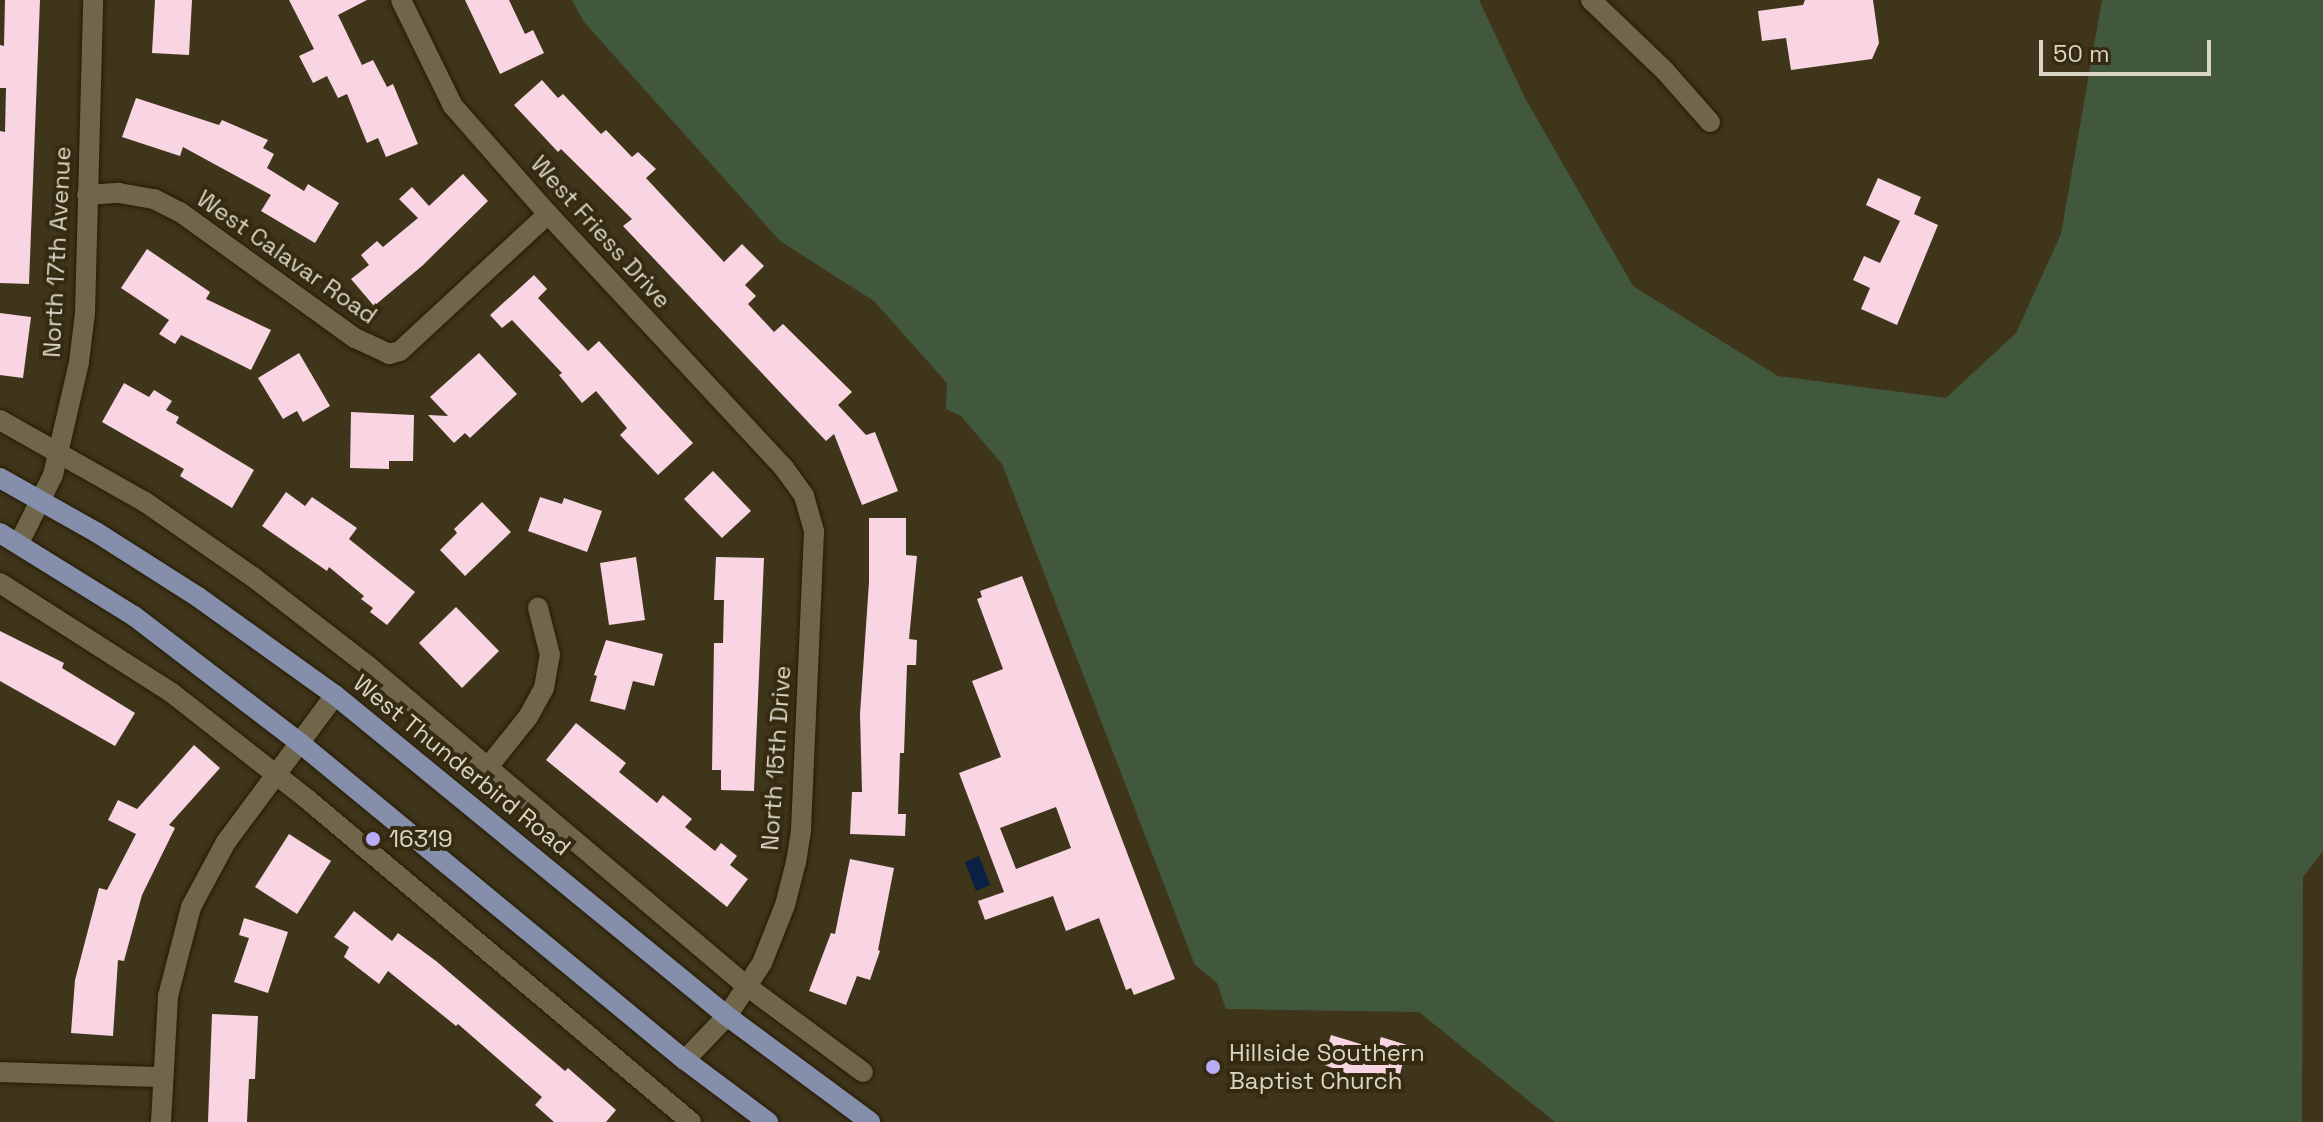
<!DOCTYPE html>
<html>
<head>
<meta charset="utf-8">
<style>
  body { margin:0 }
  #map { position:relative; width:2323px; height:1122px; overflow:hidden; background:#3f351b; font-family:"Space Grotesk",sans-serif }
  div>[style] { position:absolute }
  .green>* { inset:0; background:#41583d }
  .water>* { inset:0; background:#0a2145 }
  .building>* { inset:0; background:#f9d5e3 }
  .roads { filter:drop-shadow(0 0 2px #251c03) drop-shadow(0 0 2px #251c03) }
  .minor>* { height:20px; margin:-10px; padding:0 10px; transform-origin:10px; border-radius:10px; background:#70664b }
  .major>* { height:20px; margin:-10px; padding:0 10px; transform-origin:10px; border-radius:10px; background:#858fac }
  .dots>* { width:22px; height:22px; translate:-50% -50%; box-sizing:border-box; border:4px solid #342b11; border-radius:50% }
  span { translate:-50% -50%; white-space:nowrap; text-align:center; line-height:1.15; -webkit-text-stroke:8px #342b11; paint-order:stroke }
  .street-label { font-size:24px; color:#dbd5c6 }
  .poi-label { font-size:24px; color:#dbd5c6 }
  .left { translate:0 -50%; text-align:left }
  .scale { position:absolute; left:2039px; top:40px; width:172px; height:36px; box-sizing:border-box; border:4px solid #dbd5c6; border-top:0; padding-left:10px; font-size:24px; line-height:28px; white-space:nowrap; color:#dbd5c6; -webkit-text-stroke:6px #342b11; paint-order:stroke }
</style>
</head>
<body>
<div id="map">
  <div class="green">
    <div style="clip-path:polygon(572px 0,1479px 0,1525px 98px,1633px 286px,1778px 376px,1946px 398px,2016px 333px,2061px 234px,2102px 0,2323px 0,2323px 851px,2303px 877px,2302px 1122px,1555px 1122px,1419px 1012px,1226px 1009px,1217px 983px,1195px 965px,1002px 464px,961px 416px,946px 409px,947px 383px,874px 301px,780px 241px,584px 22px)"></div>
  </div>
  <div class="water">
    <div style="clip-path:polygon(979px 856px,990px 885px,976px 891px,965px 862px)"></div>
  </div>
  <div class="building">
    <div style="clip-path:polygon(5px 0,40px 0,29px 284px,0 283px,0 131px,5px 132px,6px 88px,0 88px,0 45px,4px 46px)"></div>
    <div style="clip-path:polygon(155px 0,192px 0,189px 55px,152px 53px)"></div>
    <div style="clip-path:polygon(289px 0,367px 0,338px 15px,362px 65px,373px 60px,387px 87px,393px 84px,418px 144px,386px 157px,378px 138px,367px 143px,347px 94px,338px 98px,327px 76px,313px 83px,299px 56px,314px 49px)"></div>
    <div style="clip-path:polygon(465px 0,509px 0,525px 34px,533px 30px,544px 53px,500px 74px)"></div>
    <div style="clip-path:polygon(1805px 0,1873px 0,1879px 43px,1872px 59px,1791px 70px,1786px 38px,1762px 41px,1758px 11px,1803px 5px)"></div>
    <div style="clip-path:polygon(542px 80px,558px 98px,563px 94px,601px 134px,606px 130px,632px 157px,638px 152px,656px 169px,646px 178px,724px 262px,742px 244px,764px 266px,745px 285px,756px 296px,748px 304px,774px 332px,783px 324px,852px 392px,838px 405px,866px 435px,875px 432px,898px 491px,862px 505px,834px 434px,826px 441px,623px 226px,632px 219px,561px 149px,558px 152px,514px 105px)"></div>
    <div style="clip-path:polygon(136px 98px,219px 125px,222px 120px,268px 140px,263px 148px,274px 154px,267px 168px,304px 191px,308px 184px,339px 203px,315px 243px,261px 211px,271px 195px,183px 147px,180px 156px,122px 137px)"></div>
    <div style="clip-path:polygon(463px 174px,488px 201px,422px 266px,374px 306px,351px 279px,369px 265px,361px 255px,377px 241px,383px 247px,418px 218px,399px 199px,412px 187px,429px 206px)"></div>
    <div style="clip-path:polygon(1878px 178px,1921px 197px,1914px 214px,1938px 225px,1897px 325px,1861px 309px,1870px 288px,1853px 280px,1864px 256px,1880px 263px,1900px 221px,1866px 205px)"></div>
    <div style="clip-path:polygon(147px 249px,210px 292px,206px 299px,271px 330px,251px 370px,181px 335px,175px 344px,159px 334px,169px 320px,121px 288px)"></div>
    <div style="clip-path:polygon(534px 275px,547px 289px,538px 298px,588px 351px,599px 341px,693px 443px,658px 475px,620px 435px,627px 428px,596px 391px,582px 403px,559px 375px,562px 373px,512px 320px,502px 328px,490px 315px)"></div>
    <div style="clip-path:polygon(0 313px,31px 317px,23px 378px,0 375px)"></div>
    <div style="clip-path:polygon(299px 353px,330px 406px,303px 422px,297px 411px,283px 419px,258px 378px)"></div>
    <div style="clip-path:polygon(479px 353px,517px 394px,470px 438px,465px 433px,454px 443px,428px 415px,448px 416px,430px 397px)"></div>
    <div style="clip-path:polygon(124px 383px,149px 397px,154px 390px,172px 401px,166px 410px,179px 417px,176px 423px,254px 470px,232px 508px,180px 476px,184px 469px,102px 422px)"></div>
    <div style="clip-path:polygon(351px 412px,414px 415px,413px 461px,389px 461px,389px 469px,350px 468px)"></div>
    <div style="clip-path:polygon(713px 471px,751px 511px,722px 538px,684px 499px)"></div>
    <div style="clip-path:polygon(286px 492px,305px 506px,312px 497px,357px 528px,349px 539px,415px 592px,387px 625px,370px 612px,373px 608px,361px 599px,364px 596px,329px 567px,327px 571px,262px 526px)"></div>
    <div style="clip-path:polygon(540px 497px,562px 504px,564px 498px,602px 511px,587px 552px,528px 531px)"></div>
    <div style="clip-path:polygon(482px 502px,511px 532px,465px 576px,440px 550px,457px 533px,454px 529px)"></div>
    <div style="clip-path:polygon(869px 518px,906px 518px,906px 555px,917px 556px,909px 639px,917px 640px,916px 665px,907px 665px,904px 753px,900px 753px,898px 814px,906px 814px,905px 836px,850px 834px,852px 792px,862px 792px,860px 714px,869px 582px)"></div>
    <div style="clip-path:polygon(636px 557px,645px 620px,609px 625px,600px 563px)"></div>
    <div style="clip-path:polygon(716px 557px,764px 558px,754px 791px,721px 790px,721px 770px,712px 770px,714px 643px,723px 643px,724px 600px,714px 600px)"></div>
    <div style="clip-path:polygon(evenodd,1022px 576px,1175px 979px,1134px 995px,1131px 988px,1126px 990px,1099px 918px,1066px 931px,1053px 896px,985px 920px,978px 901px,1004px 892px,959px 773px,1001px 757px,972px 681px,1003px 669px,977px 599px,982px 597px,980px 591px,1022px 576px,1056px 807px,1071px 848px,1016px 869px,1000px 828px,1056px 807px)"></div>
    <div style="clip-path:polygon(456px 607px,499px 651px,462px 688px,419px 643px)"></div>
    <div style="clip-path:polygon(0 631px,64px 663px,62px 668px,135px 713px,115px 746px,0 681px)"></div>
    <div style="clip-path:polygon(606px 640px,663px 654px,654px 686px,633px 681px,625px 710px,590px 701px,597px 676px,594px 675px)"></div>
    <div style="clip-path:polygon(576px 723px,626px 763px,619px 772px,657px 803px,663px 795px,692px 819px,685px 827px,715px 851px,721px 843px,737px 856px,730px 865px,748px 879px,727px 907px,546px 760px)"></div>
    <div style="clip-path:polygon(194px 745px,220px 768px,169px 825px,175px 828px,142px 895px,124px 961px,118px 960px,113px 1036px,71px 1033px,75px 980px,99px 888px,107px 890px,136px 834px,108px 820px,118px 800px,137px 809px)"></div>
    <div style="clip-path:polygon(289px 834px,331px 861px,297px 914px,255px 887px)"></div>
    <div style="clip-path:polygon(850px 859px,894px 868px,878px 950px,880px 951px,870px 980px,857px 976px,846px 1005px,809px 991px,831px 933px,835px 934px)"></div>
    <div style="clip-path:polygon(354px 911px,392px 941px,398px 933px,436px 961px,565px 1071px,568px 1068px,616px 1110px,606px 1122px,554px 1122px,535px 1105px,542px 1097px,458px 1024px,456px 1026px,388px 971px,379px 984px,344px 957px,349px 947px,334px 937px)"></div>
    <div style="clip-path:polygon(244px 918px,288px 932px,268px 993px,234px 982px,249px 938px,239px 935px)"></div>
    <div style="clip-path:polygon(212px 1014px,258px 1016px,255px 1079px,249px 1079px,247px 1122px,208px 1122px)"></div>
    <div style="clip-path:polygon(1331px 1035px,1377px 1049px,1381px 1037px,1407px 1045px,1397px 1087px,1372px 1080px,1372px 1083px,1322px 1064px)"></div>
  </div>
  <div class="roads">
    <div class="minor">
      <div style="left:401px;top:0;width:118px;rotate:63.9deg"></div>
      <div style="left:453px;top:106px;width:144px;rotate:48.7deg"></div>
      <div style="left:548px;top:214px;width:347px;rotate:47.1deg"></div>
      <div style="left:784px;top:468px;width:34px;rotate:54deg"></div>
      <div style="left:804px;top:496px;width:37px;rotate:74deg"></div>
      <div style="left:814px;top:532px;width:299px;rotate:92.5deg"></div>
      <div style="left:801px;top:831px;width:31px;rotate:99deg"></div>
      <div style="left:796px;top:862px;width:44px;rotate:104.3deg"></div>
      <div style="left:785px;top:905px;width:62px;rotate:111.6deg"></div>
      <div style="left:762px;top:963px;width:64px;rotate:123.4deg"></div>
      <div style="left:727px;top:1016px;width:61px;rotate:133.7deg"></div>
      <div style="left:1591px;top:0;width:103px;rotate:43.8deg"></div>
      <div style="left:1665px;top:71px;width:68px;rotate:48.6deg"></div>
      <div style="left:87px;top:195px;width:32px;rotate:-4deg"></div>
      <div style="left:119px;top:193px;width:36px;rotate:10deg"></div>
      <div style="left:154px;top:199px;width:29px;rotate:27deg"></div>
      <div style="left:180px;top:212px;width:216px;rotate:35.8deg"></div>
      <div style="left:355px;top:338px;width:38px;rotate:25deg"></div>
      <div style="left:389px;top:354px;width:11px;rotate:-15deg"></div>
      <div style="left:400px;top:351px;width:202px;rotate:-42.8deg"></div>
      <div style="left:0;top:420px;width:167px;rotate:29.5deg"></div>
      <div style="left:145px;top:502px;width:131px;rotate:34.8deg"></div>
      <div style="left:253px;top:577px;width:145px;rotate:37.7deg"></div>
      <div style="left:368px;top:666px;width:497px;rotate:40.2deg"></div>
      <div style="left:748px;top:987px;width:143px;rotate:36.5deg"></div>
      <div style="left:19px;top:543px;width:76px;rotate:-63.4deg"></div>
      <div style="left:53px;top:475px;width:116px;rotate:-77deg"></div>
      <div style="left:79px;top:362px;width:49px;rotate:-83deg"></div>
      <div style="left:85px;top:313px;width:313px;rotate:-88.5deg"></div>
      <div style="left:0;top:583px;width:204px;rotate:32.6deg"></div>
      <div style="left:172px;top:693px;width:172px;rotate:38.1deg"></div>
      <div style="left:307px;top:799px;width:502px;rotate:40.07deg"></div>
      <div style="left:488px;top:767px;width:64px;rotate:-51.3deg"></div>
      <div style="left:528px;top:717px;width:33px;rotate:-61deg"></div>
      <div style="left:544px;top:688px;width:34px;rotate:-80deg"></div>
      <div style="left:550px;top:655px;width:49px;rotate:-104.3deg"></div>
      <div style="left:0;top:1072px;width:163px;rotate:1.8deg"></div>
      <div style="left:161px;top:1122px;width:126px;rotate:-86.8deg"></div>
      <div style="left:168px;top:996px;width:92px;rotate:-75.5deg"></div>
      <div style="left:191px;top:907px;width:74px;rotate:-61.7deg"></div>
      <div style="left:226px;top:842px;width:183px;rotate:-53.4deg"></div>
    </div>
    <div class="major">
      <div style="left:0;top:478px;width:110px;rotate:29.4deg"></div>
      <div style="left:96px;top:532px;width:121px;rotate:32.5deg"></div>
      <div style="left:198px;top:597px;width:168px;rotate:35.6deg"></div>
      <div style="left:335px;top:695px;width:507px;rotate:39.31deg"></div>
      <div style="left:727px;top:1016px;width:178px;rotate:36.5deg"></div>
      <div style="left:0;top:533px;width:158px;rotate:31.8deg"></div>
      <div style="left:134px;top:616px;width:209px;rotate:37.4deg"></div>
      <div style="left:300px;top:743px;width:499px;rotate:39.5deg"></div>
      <div style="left:685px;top:1060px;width:104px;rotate:36.8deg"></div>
    </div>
  </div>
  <div class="dots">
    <div style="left:373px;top:839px;background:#b8abf7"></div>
    <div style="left:1213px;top:1067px;background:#b8abf7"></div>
  </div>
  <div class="street-label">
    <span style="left:601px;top:232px;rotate:48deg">West Friess Drive</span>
    <span style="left:57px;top:252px;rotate:-87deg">North 17th Avenue</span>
    <span style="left:287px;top:257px;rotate:35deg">West Calavar Road</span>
    <span style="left:776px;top:758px;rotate:-86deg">North 15th Drive</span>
    <span style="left:462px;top:765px;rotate:39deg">West Thunderbird Road</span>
  </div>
  <div class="poi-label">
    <span class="left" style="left:389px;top:839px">16319</span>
    <span class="left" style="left:1229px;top:1067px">Hillside Southern<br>Baptist Church</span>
  </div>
  <div class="scale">50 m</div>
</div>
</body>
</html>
